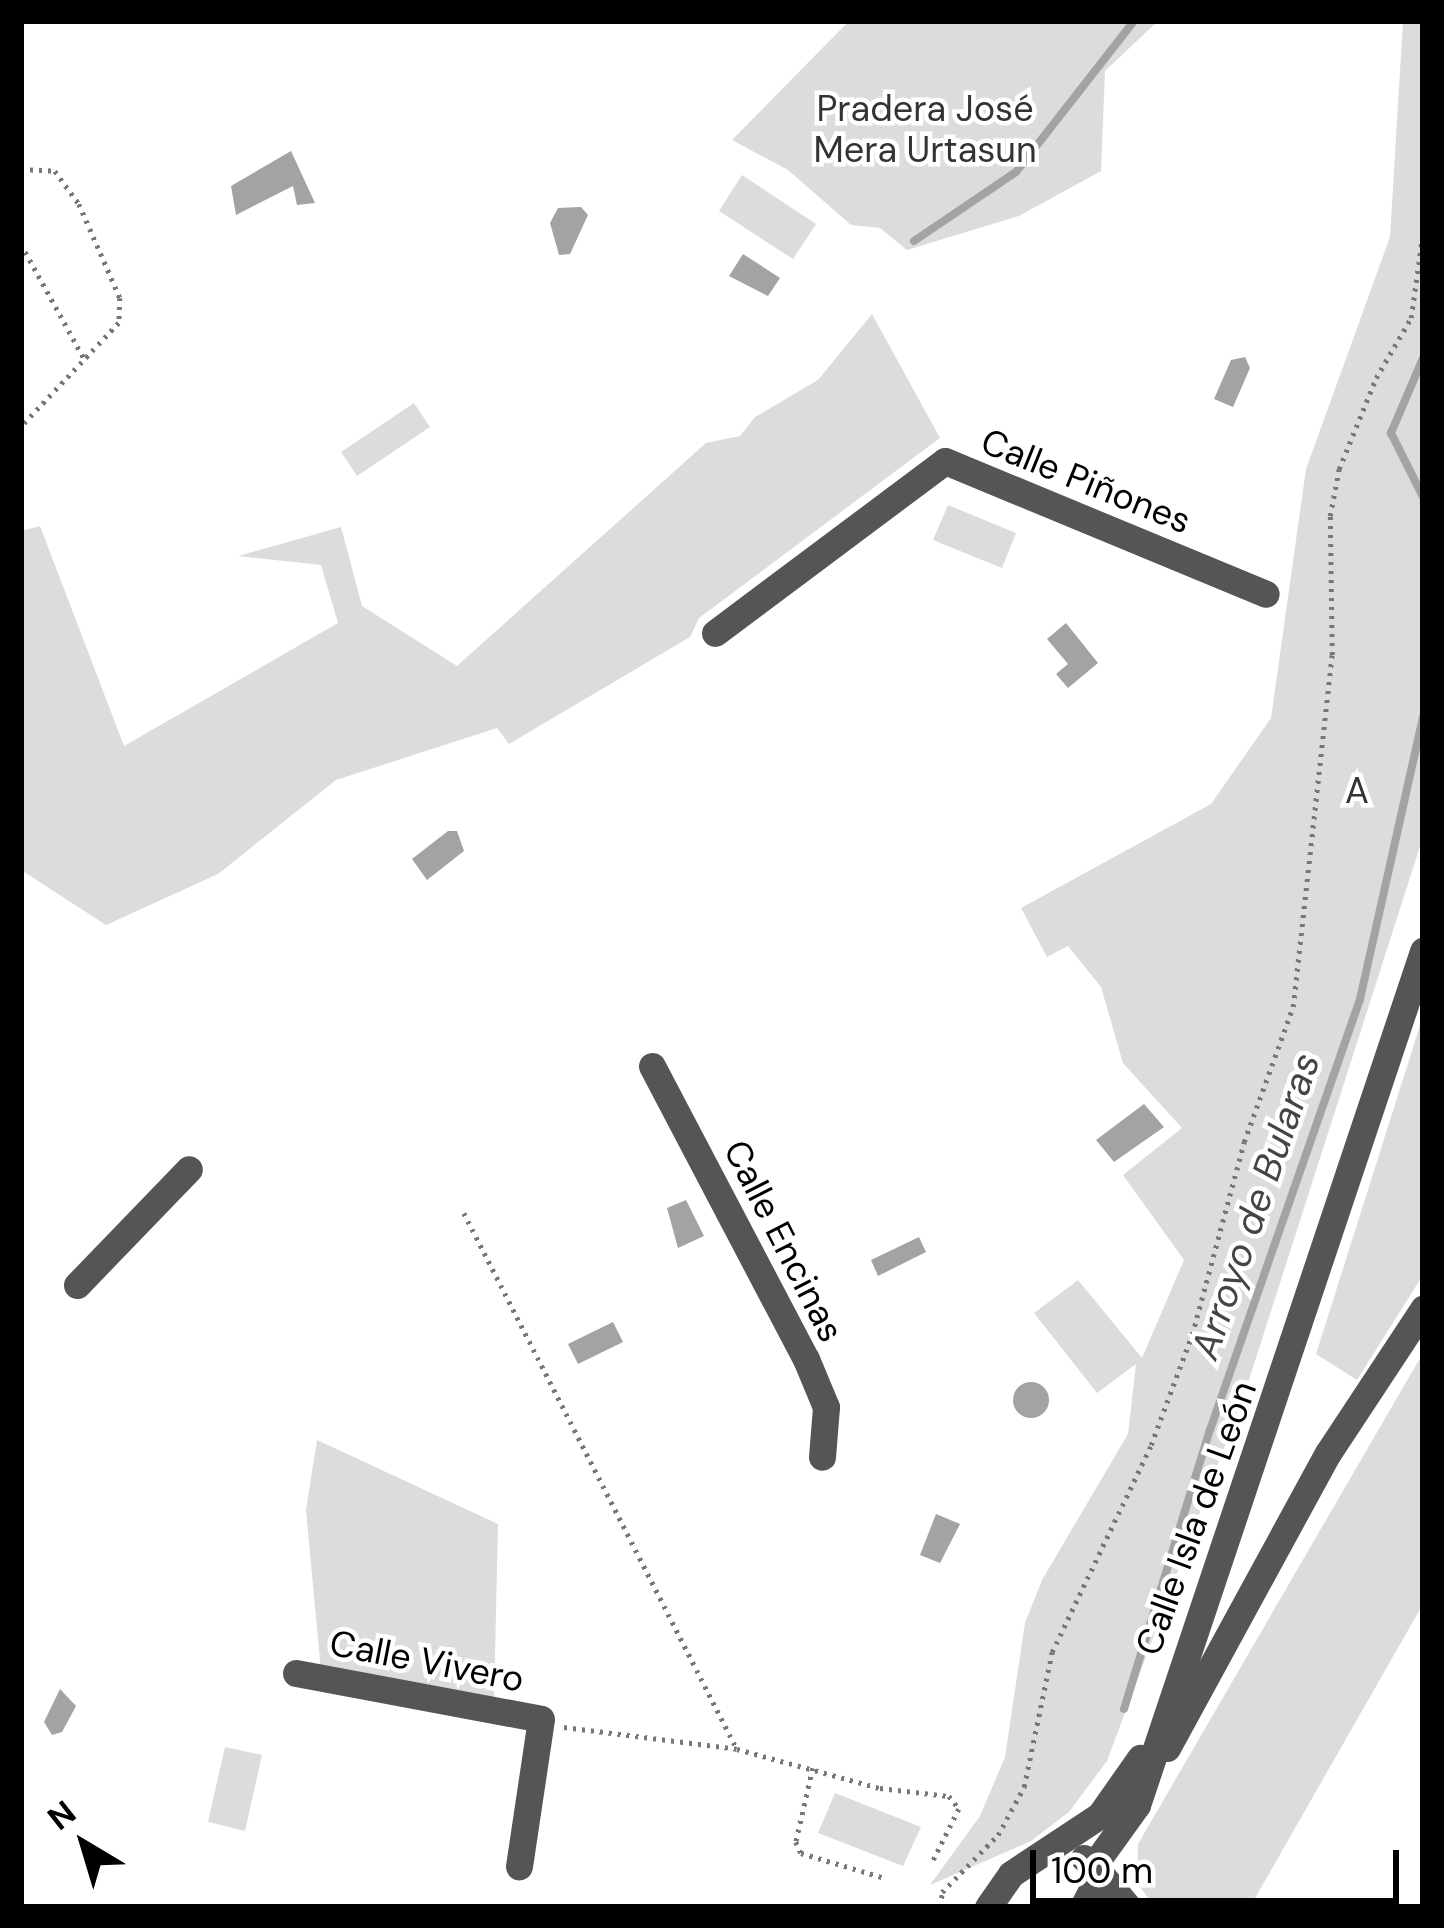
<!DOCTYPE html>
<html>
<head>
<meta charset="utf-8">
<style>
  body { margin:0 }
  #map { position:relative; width:1444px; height:1928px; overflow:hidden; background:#fff; font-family:"DM Sans",sans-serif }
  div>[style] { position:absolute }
  .green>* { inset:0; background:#dcdcdc }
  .water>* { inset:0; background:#a3a3a3 }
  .round { border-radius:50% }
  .stream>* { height:8px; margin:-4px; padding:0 4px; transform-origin:4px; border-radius:4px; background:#a3a3a3 }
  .path>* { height:4.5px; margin-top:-2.25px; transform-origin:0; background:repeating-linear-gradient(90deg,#777 0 3px,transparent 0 9px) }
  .minor>* { height:27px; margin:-13.5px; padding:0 13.5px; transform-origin:13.5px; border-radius:13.5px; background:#555 }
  span { translate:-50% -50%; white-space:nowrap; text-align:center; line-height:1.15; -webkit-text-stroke:9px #fff; paint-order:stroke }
  .park-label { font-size:36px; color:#333 }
  .street-label { font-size:36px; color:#000 }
  .water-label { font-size:39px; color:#444; font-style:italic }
  .frame { position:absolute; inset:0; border:24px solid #000; pointer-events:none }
  .north { position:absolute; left:24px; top:1784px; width:120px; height:120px; -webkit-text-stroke:9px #fff; paint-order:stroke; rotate:322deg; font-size:33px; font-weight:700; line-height:48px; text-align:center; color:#000 }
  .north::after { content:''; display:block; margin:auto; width:42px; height:54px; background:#000; clip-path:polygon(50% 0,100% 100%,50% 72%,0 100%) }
  .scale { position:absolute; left:1030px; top:1850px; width:369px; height:54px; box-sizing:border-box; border:6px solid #000; border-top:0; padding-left:15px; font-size:36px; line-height:42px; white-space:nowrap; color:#000; -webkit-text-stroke:9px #fff; paint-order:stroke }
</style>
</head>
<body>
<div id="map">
  <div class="green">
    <div style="clip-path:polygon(849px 21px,1158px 21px,1105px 71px,1101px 171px,1019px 216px,907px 250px,880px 228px,851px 225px,788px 170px,732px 140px)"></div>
    <div style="clip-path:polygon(1403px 21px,1423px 21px,1423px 837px,1246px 1389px,1107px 1761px,1069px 1812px,1031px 1841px,930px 1885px,980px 1816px,1005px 1757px,1025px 1623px,1042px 1580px,1128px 1434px,1136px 1364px,1097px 1393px,1034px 1313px,1078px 1280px,1142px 1358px,1184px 1260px,1123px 1175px,1182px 1128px,1123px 1063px,1101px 987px,1068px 946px,1047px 957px,1021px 908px,1211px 804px,1271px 718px,1306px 469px,1390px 237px)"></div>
    <div style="clip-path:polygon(742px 175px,816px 224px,793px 259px,719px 211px)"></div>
    <div style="clip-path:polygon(872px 314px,940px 438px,699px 618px,690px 637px,509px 744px,497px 728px,336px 780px,218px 874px,106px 925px,21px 870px,21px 531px,40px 526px,124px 746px,338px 623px,321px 565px,238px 556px,341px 527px,362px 606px,457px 666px,706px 443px,740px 436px,755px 417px,818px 380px)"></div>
    <div style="clip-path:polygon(414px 403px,430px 427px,357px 476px,341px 452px)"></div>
    <div style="clip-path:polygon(948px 505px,1016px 533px,1002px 568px,933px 540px)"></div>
    <div style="clip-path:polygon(1423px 1016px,1423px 1275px,1357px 1380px,1316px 1354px)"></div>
    <div style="clip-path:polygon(1423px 1353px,1423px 1604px,1250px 1907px,1155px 1907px,1137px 1883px,1138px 1844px)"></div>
    <div style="clip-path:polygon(317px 1440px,498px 1524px,494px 1699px,321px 1671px,306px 1510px)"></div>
    <div style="clip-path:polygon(225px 1747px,262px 1755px,245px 1831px,208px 1822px)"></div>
    <div style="clip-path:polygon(835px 1793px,921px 1827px,903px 1866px,818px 1833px)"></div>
  </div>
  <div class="water">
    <div style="clip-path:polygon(291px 151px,315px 203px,297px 205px,293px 186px,236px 215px,231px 186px)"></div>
    <div style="clip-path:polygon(581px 207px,588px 215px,570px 254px,559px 255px,550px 223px,558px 208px)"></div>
    <div style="clip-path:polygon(743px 254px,780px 278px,768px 296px,729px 276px)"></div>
    <div style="clip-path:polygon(1245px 357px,1250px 368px,1233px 407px,1214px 399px,1231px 360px)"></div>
    <div style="clip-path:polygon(1066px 623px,1098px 663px,1068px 688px,1056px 674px,1068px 664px,1047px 639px)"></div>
    <div style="clip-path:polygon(448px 831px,457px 831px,464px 851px,427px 880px,412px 859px)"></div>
    <div style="clip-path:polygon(1144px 1104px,1164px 1127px,1114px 1162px,1096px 1140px)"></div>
    <div style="clip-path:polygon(686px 1200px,704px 1236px,678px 1248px,667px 1208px)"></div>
    <div style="clip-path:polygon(919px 1237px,926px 1252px,878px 1276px,871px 1260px)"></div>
    <div style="clip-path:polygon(613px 1322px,623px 1342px,578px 1364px,568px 1344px)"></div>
    <div class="round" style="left:1013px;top:1382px;width:36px;height:36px"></div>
    <div style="clip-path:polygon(936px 1514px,960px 1524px,940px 1563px,920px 1555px)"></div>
    <div style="clip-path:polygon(60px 1689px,76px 1706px,62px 1732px,52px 1735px,44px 1722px)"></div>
  </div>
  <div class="stream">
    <div style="left:914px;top:241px;width:123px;rotate:-34.1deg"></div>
    <div style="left:1016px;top:172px;width:192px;rotate:-52deg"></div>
    <div style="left:1423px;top:358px;width:82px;rotate:113.1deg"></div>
    <div style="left:1391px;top:433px;width:72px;rotate:63.4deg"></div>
    <div style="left:1124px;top:1709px;width:292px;rotate:-72.9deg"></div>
    <div style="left:1210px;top:1430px;width:456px;rotate:-70.8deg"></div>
    <div style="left:1360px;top:999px;width:289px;rotate:-77.4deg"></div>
  </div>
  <div class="path">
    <div style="left:21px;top:169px;width:34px;rotate:3deg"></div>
    <div style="left:55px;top:171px;width:41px;rotate:54deg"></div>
    <div style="left:79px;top:204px;width:103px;rotate:66.4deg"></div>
    <div style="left:120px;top:298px;width:25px;rotate:92deg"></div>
    <div style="left:119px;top:323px;width:143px;rotate:133.3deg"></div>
    <div style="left:21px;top:244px;width:130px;rotate:61.1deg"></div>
    <div style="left:464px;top:1213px;width:602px;rotate:63.01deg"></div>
    <div style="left:564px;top:1727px;width:174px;rotate:7.2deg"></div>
    <div style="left:737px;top:1749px;width:148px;rotate:15.3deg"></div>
    <div style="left:880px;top:1788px;width:69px;rotate:6.6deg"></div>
    <div style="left:949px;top:1796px;width:16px;rotate:52deg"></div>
    <div style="left:959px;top:1809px;width:58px;rotate:116.6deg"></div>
    <div style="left:813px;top:1768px;width:76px;rotate:102.9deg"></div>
    <div style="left:796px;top:1842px;width:12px;rotate:66deg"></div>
    <div style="left:801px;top:1853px;width:88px;rotate:16.6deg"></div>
    <div style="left:940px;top:1907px;width:15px;rotate:-82deg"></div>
    <div style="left:942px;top:1892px;width:80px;rotate:-45.5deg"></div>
    <div style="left:998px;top:1835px;width:55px;rotate:-61.6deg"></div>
    <div style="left:1024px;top:1787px;width:138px;rotate:-78.3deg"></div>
    <div style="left:1052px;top:1652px;width:229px;rotate:-64.4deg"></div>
    <div style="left:1151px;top:1445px;width:117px;rotate:-69.6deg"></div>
    <div style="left:1192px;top:1335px;width:200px;rotate:-74.9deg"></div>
    <div style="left:1244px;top:1142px;width:144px;rotate:-70.1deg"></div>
    <div style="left:1293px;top:1007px;width:354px;rotate:-83.7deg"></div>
    <div style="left:1332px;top:655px;width:139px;rotate:-90.8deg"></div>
    <div style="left:1330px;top:516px;width:48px;rotate:-79.2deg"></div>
    <div style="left:1339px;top:469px;width:98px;rotate:-67.9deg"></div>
    <div style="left:1376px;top:378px;width:69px;rotate:-59.7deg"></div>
    <div style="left:1411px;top:318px;width:88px;rotate:-82.1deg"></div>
  </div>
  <div class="minor">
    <div style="left:715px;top:633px;width:287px;rotate:-36.8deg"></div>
    <div style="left:945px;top:461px;width:347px;rotate:22.5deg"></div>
    <div style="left:652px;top:1066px;width:331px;rotate:62.3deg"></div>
    <div style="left:806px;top:1359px;width:52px;rotate:67.4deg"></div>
    <div style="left:826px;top:1407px;width:50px;rotate:94.6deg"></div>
    <div style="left:77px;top:1285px;width:161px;rotate:-46deg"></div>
    <div style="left:296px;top:1673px;width:249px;rotate:10.6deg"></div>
    <div style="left:541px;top:1719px;width:149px;rotate:98.5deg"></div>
    <div style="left:1167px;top:1748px;width:336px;rotate:-61.4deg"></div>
    <div style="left:1328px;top:1453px;width:173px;rotate:-56.6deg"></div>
    <div style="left:1094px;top:1865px;width:74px;rotate:-54.4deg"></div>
    <div style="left:1137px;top:1805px;width:901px;rotate:-71.48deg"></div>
    <div style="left:1100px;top:1873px;width:44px;rotate:50.5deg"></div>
    <div style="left:988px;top:1907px;width:40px;rotate:-55.1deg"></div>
    <div style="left:1011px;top:1874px;width:107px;rotate:-33.5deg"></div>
    <div style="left:1100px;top:1815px;width:70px;rotate:-54.9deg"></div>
    <div style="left:1083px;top:1907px;width:38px;rotate:-63deg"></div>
    <div style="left:1100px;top:1873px;width:22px;rotate:-137deg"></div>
  </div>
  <div class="park-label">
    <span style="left:925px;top:129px">Pradera José<br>Mera Urtasun</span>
    <span style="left:1357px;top:791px">A</span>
  </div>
  <div class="street-label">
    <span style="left:1086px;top:481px;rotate:22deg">Calle Piñones</span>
    <span style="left:784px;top:1241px;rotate:63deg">Calle Encinas</span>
    <span style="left:1196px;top:1518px;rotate:-70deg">Calle Isla de León</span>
    <span style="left:427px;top:1661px;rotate:11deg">Calle Vivero</span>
  </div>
  <div class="water-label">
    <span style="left:1256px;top:1206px;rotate:-71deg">Arroyo de Bularas</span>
  </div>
  <div class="frame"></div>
  <div class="north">N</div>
  <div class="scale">100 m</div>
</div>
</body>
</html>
